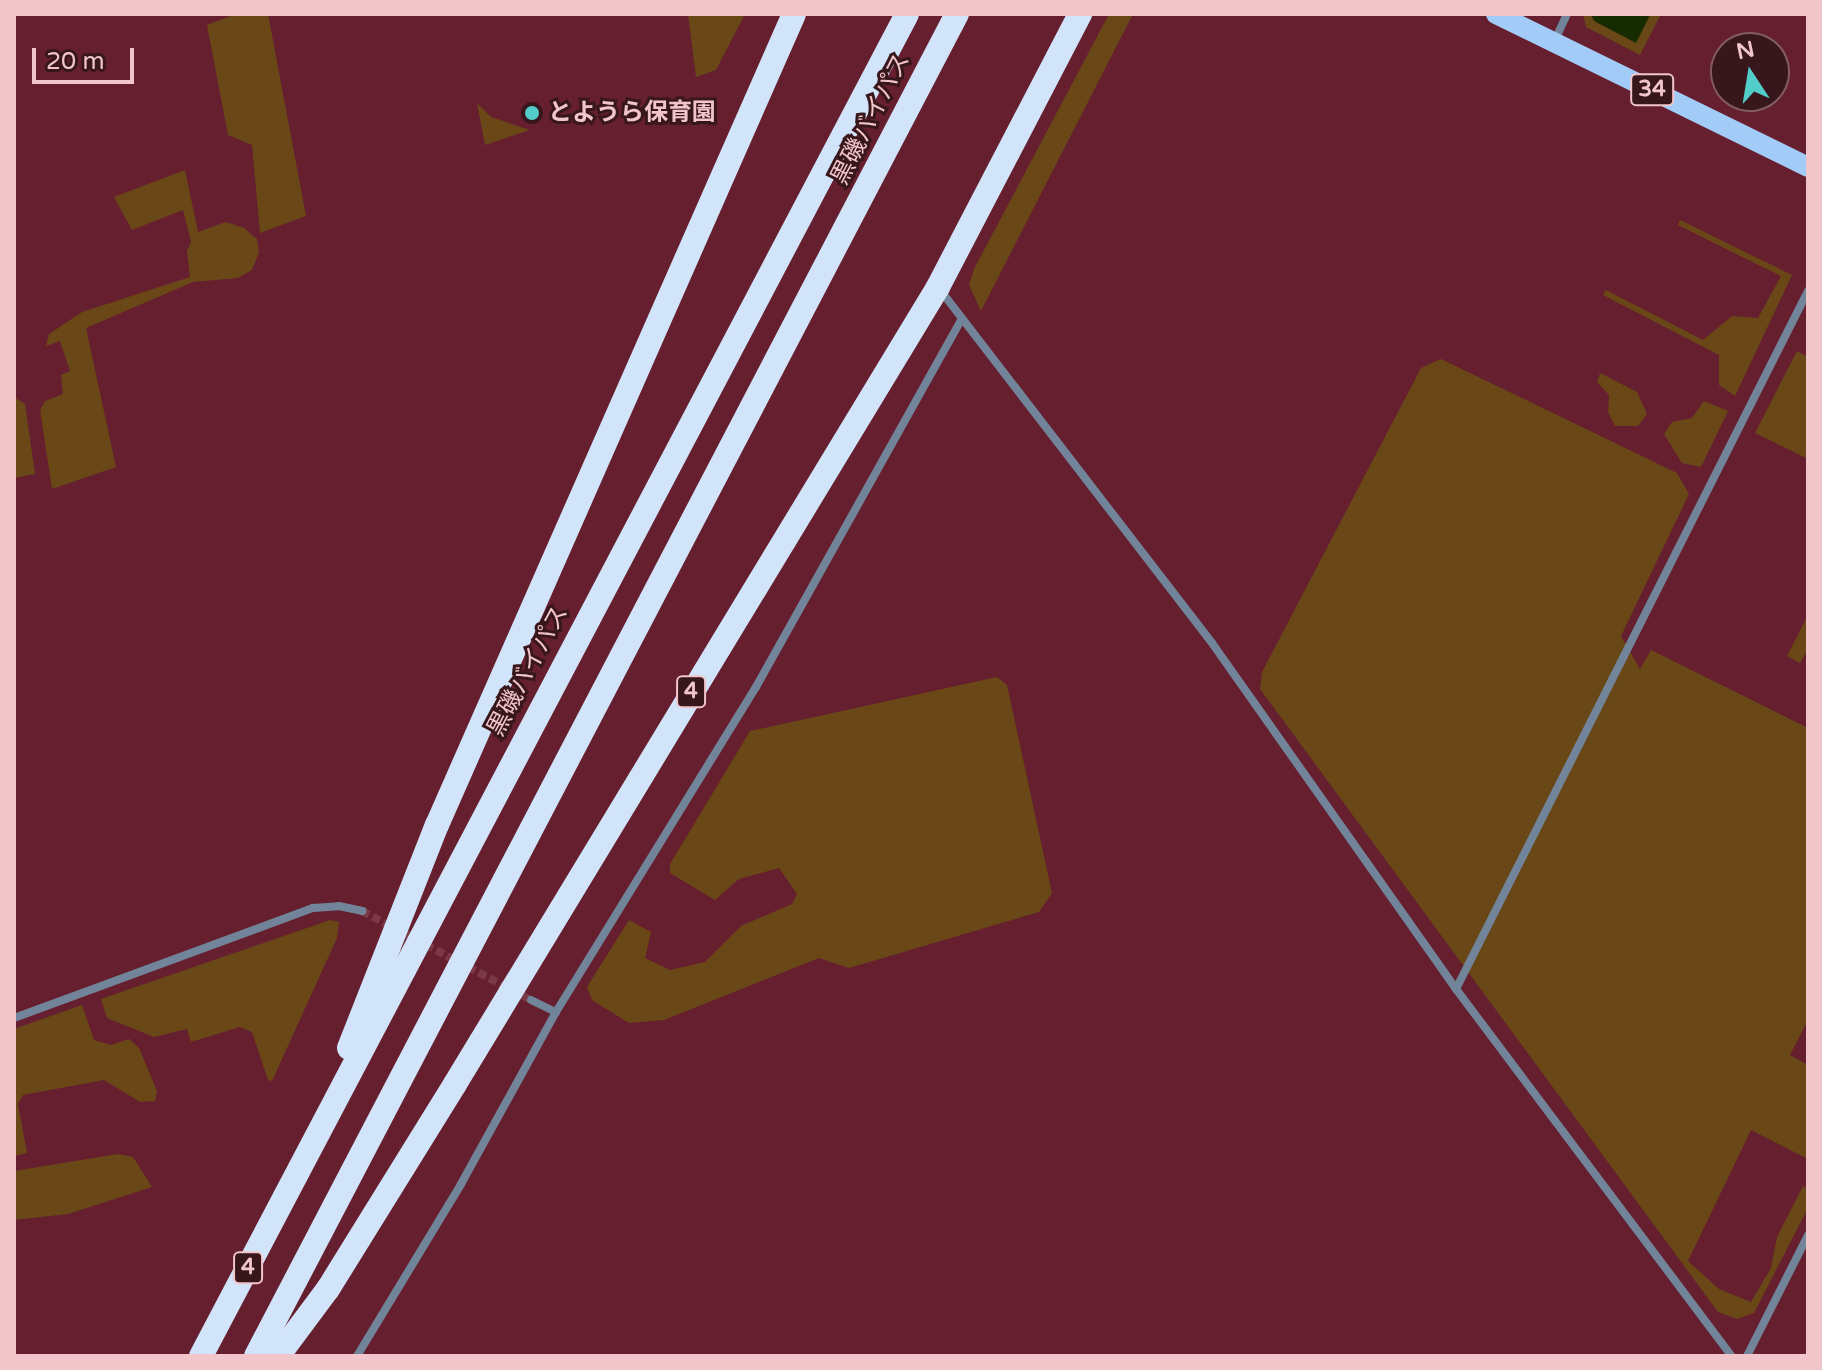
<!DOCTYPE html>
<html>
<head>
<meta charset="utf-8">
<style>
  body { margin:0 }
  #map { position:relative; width:1822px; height:1370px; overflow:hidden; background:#661f2e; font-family:"Varela Round","Noto Sans JP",sans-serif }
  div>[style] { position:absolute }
  .green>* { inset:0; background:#694717 }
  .water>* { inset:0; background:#172b00 }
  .street-tunnel>* { height:8px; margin-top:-4px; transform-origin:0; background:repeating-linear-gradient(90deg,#7b3845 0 8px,transparent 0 12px) }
  .street>* { height:8px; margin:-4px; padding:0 4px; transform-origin:4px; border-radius:4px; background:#71849a }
  .primary>* { height:20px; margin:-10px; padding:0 10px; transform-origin:10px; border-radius:10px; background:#a3cbf8 }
  .highway>* { height:24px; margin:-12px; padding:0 12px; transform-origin:12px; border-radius:12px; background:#d1e4fa }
  .dots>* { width:22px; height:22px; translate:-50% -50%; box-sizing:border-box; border:4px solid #37171c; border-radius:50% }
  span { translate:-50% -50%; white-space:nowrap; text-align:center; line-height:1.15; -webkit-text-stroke:6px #37171c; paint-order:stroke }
  .shield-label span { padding:2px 6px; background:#37171c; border:2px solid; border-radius:6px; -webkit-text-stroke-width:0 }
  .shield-label { font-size:22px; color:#f1c5c9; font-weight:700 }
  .poi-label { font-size:24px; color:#f1c5c9; font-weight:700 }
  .left { translate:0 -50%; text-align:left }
  .street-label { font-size:24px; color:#f1c5c9 }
  .frame { position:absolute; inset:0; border:16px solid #f1c5c9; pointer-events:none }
  .north { position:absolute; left:1710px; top:32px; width:80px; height:80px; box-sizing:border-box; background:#37171c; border:2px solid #815d61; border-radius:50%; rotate:348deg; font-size:22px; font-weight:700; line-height:32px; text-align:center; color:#f1c5c9 }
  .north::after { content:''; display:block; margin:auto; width:28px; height:36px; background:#53cdc9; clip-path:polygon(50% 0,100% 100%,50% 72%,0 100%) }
  .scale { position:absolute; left:32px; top:48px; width:102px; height:36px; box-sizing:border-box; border:4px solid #f1c5c9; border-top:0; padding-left:10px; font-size:24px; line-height:28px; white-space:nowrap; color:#f1c5c9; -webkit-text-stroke:6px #37171c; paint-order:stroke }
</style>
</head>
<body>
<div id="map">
  <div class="green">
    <div style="clip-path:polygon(236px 14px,268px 14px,306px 216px,260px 233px,252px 145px,228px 135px,207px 25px)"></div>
    <div style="clip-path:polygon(688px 14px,745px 14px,716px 70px,696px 77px)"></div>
    <div style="clip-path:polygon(1109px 14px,1133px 14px,981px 311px,969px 285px,974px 269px)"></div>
    <div style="clip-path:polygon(1583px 14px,1591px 14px,1594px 21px,1661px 14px,1640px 55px,1586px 27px)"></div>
    <div style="clip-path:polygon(477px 103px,491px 117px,530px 130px,485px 145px)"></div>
    <div style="clip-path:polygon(185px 170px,198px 232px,226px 222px,244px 228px,257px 239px,259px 252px,252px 270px,238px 278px,193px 282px,86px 328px,116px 467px,52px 489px,40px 410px,45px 401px,63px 394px,61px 375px,70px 371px,60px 341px,46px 346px,49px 334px,82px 312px,190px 277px,187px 251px,191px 242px,183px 210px,132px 230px,114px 197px)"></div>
    <div style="clip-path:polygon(1680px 220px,1792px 275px,1735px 396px,1719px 385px,1719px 355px,1603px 295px,1606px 290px,1703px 340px,1732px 316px,1758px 318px,1781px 276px,1678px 225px)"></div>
    <div style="clip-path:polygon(1797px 351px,1808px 357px,1808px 459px,1755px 433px)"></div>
    <div style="clip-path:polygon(1441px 359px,1677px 473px,1689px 494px,1621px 636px,1640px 669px,1651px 650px,1808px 728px,1808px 1020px,1790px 1055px,1808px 1065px,1808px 1159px,1751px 1130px,1688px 1261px,1719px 1289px,1751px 1302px,1771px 1268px,1777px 1237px,1803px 1186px,1808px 1189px,1808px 1208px,1754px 1313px,1737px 1319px,1718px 1312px,1260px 689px,1262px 672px,1421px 368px)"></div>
    <div style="clip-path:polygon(1600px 373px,1637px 392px,1647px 414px,1638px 426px,1615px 426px,1608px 412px,1609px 395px,1597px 382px)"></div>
    <div style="clip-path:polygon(14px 397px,25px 404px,35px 474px,14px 478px)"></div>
    <div style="clip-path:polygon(1704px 401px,1728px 411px,1701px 467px,1682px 463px,1664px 434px,1672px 422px,1692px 418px)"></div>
    <div style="clip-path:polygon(1808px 615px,1808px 649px,1800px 663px,1787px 656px)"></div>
    <div style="clip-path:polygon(997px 677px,1007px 685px,1052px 893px,1039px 912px,849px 968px,819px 958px,664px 1020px,629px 1023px,592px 1000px,587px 987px,629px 920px,651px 932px,645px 958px,670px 970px,705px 962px,741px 926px,792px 904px,797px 894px,779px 868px,739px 879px,715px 900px,670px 873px,670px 864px,750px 731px)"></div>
    <div style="clip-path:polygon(330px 920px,339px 922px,337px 938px,272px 1081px,268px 1080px,252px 1032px,240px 1027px,191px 1042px,187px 1029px,154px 1037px,107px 1018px,101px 999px)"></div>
    <div style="clip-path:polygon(82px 1005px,94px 1040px,111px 1045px,129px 1039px,139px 1048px,157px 1091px,155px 1101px,140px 1102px,104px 1080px,23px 1095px,18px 1104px,27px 1153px,14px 1156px,14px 1029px)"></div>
    <div style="clip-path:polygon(118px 1154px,133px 1157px,152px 1187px,68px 1214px,14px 1220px,14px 1171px)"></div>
  </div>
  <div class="water">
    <div style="clip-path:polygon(1591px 14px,1649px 14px,1650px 15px,1636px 43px,1594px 21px)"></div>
  </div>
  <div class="street-tunnel">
    <div style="left:362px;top:911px;width:191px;rotate:27.8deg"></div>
  </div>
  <div class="street">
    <div style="left:1554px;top:42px;width:31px;rotate:-65deg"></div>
    <div style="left:941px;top:291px;width:444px;rotate:52.4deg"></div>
    <div style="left:1212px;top:643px;width:423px;rotate:54.8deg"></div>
    <div style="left:1456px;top:989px;width:459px;rotate:53.1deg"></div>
    <div style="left:1456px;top:989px;width:782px;rotate:-63.24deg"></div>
    <div style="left:531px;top:1000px;width:28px;rotate:26deg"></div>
    <div style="left:14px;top:1018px;width:319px;rotate:-20.2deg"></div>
    <div style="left:313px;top:908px;width:26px;rotate:-4deg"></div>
    <div style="left:339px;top:906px;width:24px;rotate:12deg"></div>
    <div style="left:357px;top:1356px;width:201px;rotate:-58.8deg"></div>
    <div style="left:461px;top:1184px;width:196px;rotate:-61.1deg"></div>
    <div style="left:556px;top:1012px;width:382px;rotate:-58.4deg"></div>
    <div style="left:756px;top:687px;width:422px;rotate:-60.8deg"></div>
    <div style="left:1747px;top:1356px;width:136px;rotate:-63.2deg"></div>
  </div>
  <div class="primary">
    <div style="left:1496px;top:14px;width:347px;rotate:26.1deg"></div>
  </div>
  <div class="highway">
    <div style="left:349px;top:1048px;width:240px;rotate:-68.5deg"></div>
    <div style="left:437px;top:825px;width:886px;rotate:-66.24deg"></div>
    <div style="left:201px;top:1356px;width:1516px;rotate:-62.25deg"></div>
    <div style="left:256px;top:1356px;width:1514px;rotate:-62.42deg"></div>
    <div style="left:278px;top:1356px;width:84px;rotate:-53.3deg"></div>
    <div style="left:328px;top:1289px;width:241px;rotate:-58.2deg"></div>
    <div style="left:455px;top:1084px;width:932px;rotate:-58.78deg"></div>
    <div style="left:938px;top:287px;width:308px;rotate:-62.5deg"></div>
  </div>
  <div class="dots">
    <div style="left:532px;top:113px;background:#53cdc9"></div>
  </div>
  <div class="shield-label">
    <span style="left:1652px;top:90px">34</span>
    <span style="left:691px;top:692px">4</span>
    <span style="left:248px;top:1268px">4</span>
  </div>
  <div class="poi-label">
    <span class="left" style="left:548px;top:113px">とようら保育園</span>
  </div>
  <div class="street-label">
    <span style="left:871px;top:119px;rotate:-63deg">黒磯バイパス</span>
    <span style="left:528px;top:671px;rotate:-62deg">黒磯バイパス</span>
  </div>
  <div class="frame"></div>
  <div class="north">N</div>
  <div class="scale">20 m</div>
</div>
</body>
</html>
